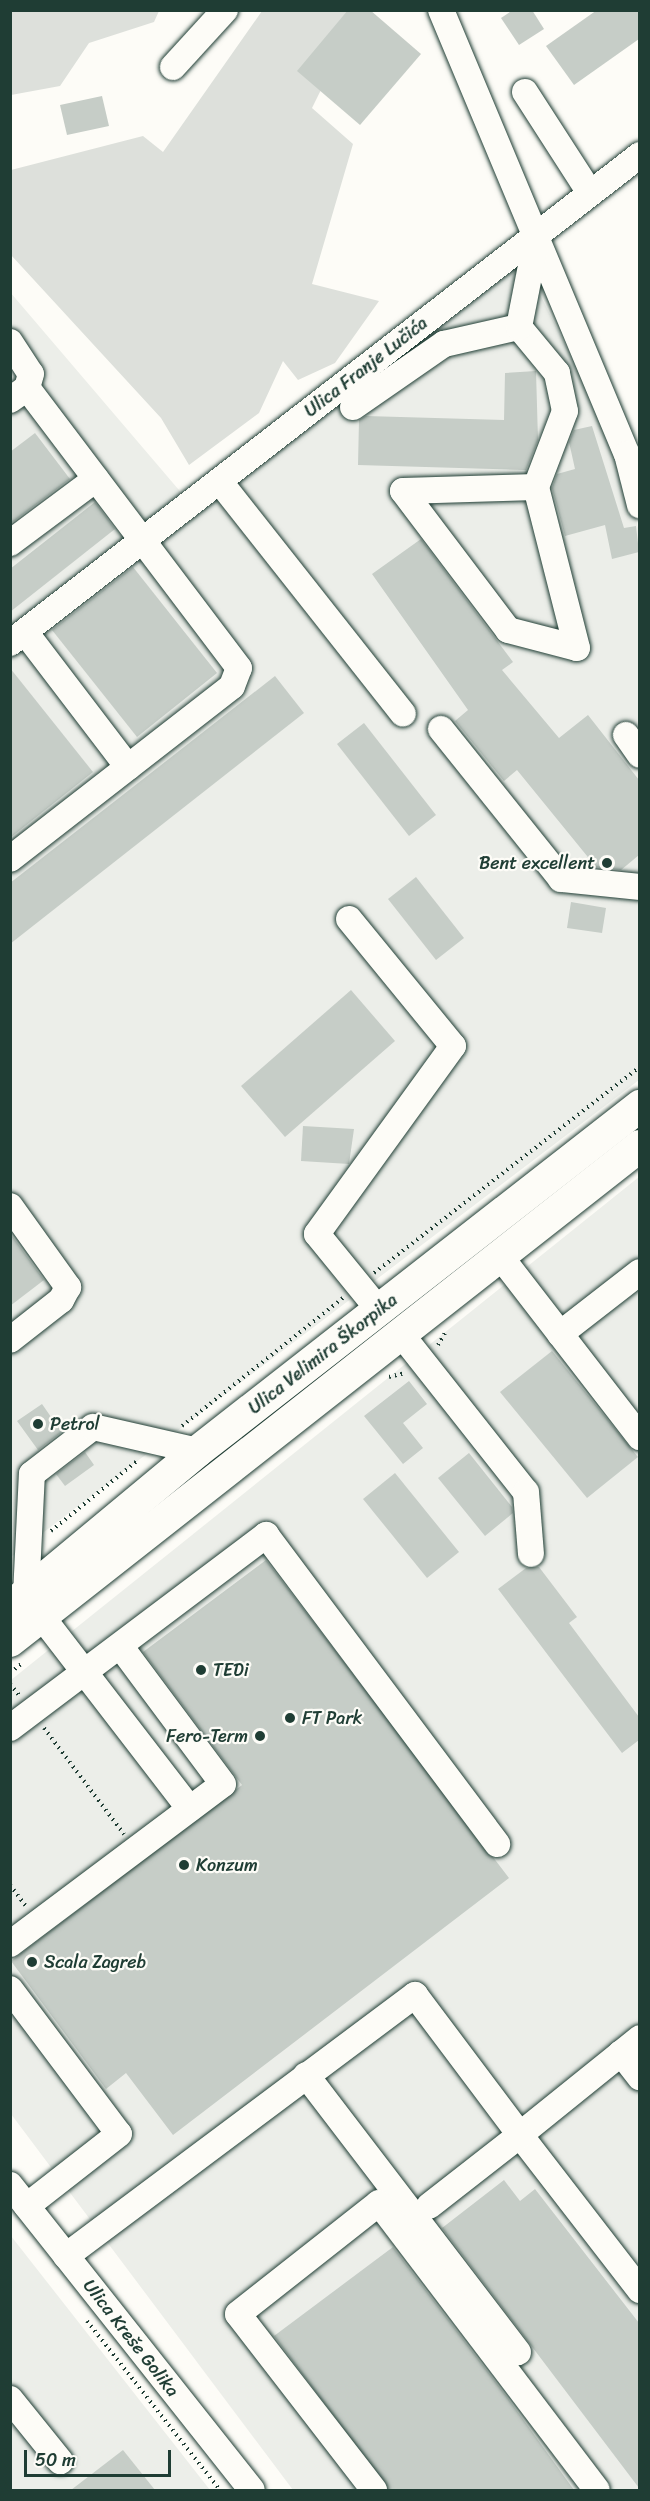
<!DOCTYPE html>
<html>
<head>
<meta charset="utf-8">
<style>
  body { margin:0 }
  #map { position:relative; width:650px; height:2501px; overflow:hidden; background:#fdfcf7; font-family:Sriracha,sans-serif }
  div>[style] { position:absolute }
  .built>* { inset:0; background:#eceee9 }
  .green>* { inset:0; background:#dde0db }
  .building>* { inset:0; background:#c6cdc7 }
  .path>* { height:4px; margin-top:-2px; transform-origin:0; background:repeating-linear-gradient(90deg,#1f3d34 0 1.5px,transparent 0 6px) }
  .roads { filter:drop-shadow(0 0 2px #1f3d34) drop-shadow(0 0 2px #1f3d34) }
  .minor>* { height:26px; margin:-13px; padding:0 13px; transform-origin:13px; border-radius:13px; background:#fdfcf7 }
  .major>* { height:32px; margin:-16px; padding:0 16px; transform-origin:16px; border-radius:16px; background:#fdfcf7 }
  .dots>* { width:16px; height:16px; translate:-50% -50%; box-sizing:border-box; border:3px solid #fdfcf7; border-radius:50% }
  span { translate:-50% -50%; white-space:nowrap; text-align:center; line-height:1.15; -webkit-text-stroke:4.5px #fdfcf7; paint-order:stroke }
  .street-label { font-size:18px; color:#1f3d34 }
  .poi-label { font-size:18px; color:#1f3d34 }
  .right { translate:-100% -50%; text-align:right }
  .left { translate:0 -50%; text-align:left }
  .frame { position:absolute; inset:0; border:12px solid #1f3d34; pointer-events:none }
  .scale { position:absolute; left:24px; top:2450px; width:147px; height:27px; box-sizing:border-box; border:3px solid #1f3d34; border-top:0; padding-left:8px; font-size:18px; line-height:21px; white-space:nowrap; color:#1f3d34; -webkit-text-stroke:4px #fdfcf7; paint-order:stroke }
</style>
</head>
<body>
<div id="map">
  <div class="built">
    <div style="clip-path:polygon(523px 261px,623px 459px,640px 537px,639px 1080px,11px 1557px,10px 292px,196px 510px)"></div>
    <div style="clip-path:polygon(639px 1177px,639px 2490px,293px 2490px,11px 2114px,11px 1680px)"></div>
    <div style="clip-path:polygon(11px 2236px,210px 2490px,11px 2490px)"></div>
  </div>
  <div class="green">
    <div style="clip-path:polygon(11px 10px,159px 10px,159px 11px,154px 22px,89px 43px,60px 86px,11px 95px)"></div>
    <div style="clip-path:polygon(262px 11px,360px 11px,312px 108px,353px 144px,312px 284px,379px 301px,335px 363px,298px 380px,283px 361px,259px 413px,189px 465px,161px 418px,11px 255px,11px 170px,143px 136px,163px 152px)"></div>
  </div>
  <div class="building">
    <div style="clip-path:polygon(348px 10px,370px 10px,421px 54px,360px 125px,297px 71px)"></div>
    <div style="clip-path:polygon(513px 10px,532px 10px,544px 29px,519px 45px,501px 18px)"></div>
    <div style="clip-path:polygon(597px 10px,639px 10px,639px 39px,574px 85px,546px 46px)"></div>
    <div style="clip-path:polygon(102px 96px,109px 126px,67px 135px,60px 105px)"></div>
    <div style="clip-path:polygon(536px 371px,538px 440px,526px 470px,358px 465px,359px 420px,366px 416px,504px 420px,505px 373px)"></div>
    <div style="clip-path:polygon(592px 426px,624px 528px,636px 526px,639px 552px,612px 559px,605px 525px,565px 536px,552px 488px,557px 474px,575px 469px,569px 442px,574px 430px)"></div>
    <div style="clip-path:polygon(35px 433px,70px 479px,10px 524px,10px 452px)"></div>
    <div style="clip-path:polygon(95px 502px,115px 529px,10px 612px,10px 569px)"></div>
    <div style="clip-path:polygon(421px 539px,513px 662px,502px 670px,559px 738px,588px 715px,639px 780px,639px 855px,621px 870px,596px 867px,517px 770px,504px 781px,455px 721px,468px 710px,372px 574px)"></div>
    <div style="clip-path:polygon(133px 567px,217px 673px,137px 737px,52px 630px)"></div>
    <div style="clip-path:polygon(10px 668px,93px 772px,10px 838px)"></div>
    <div style="clip-path:polygon(275px 676px,304px 713px,10px 944px,10px 883px)"></div>
    <div style="clip-path:polygon(364px 723px,436px 815px,409px 836px,337px 744px)"></div>
    <div style="clip-path:polygon(416px 877px,464px 938px,436px 960px,388px 899px)"></div>
    <div style="clip-path:polygon(571px 902px,606px 908px,602px 933px,567px 928px)"></div>
    <div style="clip-path:polygon(351px 990px,395px 1041px,285px 1137px,241px 1086px)"></div>
    <div style="clip-path:polygon(303px 1126px,354px 1129px,349px 1164px,301px 1161px)"></div>
    <div style="clip-path:polygon(10px 1233px,44px 1280px,10px 1306px)"></div>
    <div style="clip-path:polygon(552px 1351px,638px 1457px,587px 1498px,500px 1392px)"></div>
    <div style="clip-path:polygon(409px 1381px,427px 1404px,403px 1423px,423px 1448px,403px 1464px,364px 1416px)"></div>
    <div style="clip-path:polygon(42px 1404px,58px 1427px,63px 1423px,67px 1428px,38px 1450px,17px 1421px)"></div>
    <div style="clip-path:polygon(85px 1452px,94px 1465px,65px 1486px,56px 1474px)"></div>
    <div style="clip-path:polygon(469px 1453px,512px 1507px,513px 1513px,485px 1536px,438px 1478px)"></div>
    <div style="clip-path:polygon(395px 1473px,459px 1552px,427px 1578px,363px 1499px)"></div>
    <div style="clip-path:polygon(266px 1560px,509px 1878px,173px 2135px,126px 2073px,106px 2089px,11px 1961px,242px 1785px,143px 1652px)"></div>
    <div style="clip-path:polygon(539px 1567px,577px 1617px,569px 1623px,639px 1717px,639px 1740px,622px 1753px,498px 1589px,526px 1568px)"></div>
    <div style="clip-path:polygon(504px 2180px,520px 2201px,535px 2189px,639px 2323px,639px 2488px,442px 2228px)"></div>
    <div style="clip-path:polygon(393px 2247px,507px 2397px,574px 2490px,389px 2490px,274px 2336px)"></div>
    <div style="clip-path:polygon(123px 2450px,155px 2490px,71px 2490px)"></div>
  </div>
  <div class="path">
    <div style="left:374px;top:1273px;width:336px;rotate:-37.8deg"></div>
    <div style="left:438px;top:1345px;width:16px;rotate:-60deg"></div>
    <div style="left:389px;top:1377px;width:16px;rotate:-14deg"></div>
    <div style="left:182px;top:1426px;width:206px;rotate:-38.5deg"></div>
    <div style="left:51px;top:1531px;width:112px;rotate:-39.2deg"></div>
    <div style="left:10px;top:1673px;width:14px;rotate:-39deg"></div>
    <div style="left:10px;top:1684px;width:14px;rotate:51deg"></div>
    <div style="left:44px;top:1728px;width:133px;rotate:53deg"></div>
    <div style="left:10px;top:1885px;width:26px;rotate:53deg"></div>
    <div style="left:10px;top:2158px;width:3px;rotate:90deg"></div>
    <div style="left:87px;top:2321px;width:215px;rotate:51.8deg"></div>
  </div>
  <div class="roads">
    <div class="minor">
      <div style="left:441px;top:10px;width:481px;rotate:67.3deg"></div>
      <div style="left:627px;top:454px;width:53px;rotate:75.7deg"></div>
      <div style="left:173px;top:67px;width:77px;rotate:-47.6deg"></div>
      <div style="left:525px;top:92px;width:120px;rotate:57.2deg"></div>
      <div style="left:10px;top:342px;width:38px;rotate:57deg"></div>
      <div style="left:31px;top:374px;width:15px;rotate:106deg"></div>
      <div style="left:27px;top:388px;width:21px;rotate:145deg"></div>
      <div style="left:353px;top:407px;width:111px;rotate:-34.7deg"></div>
      <div style="left:444px;top:344px;width:77px;rotate:-12.8deg"></div>
      <div style="left:220px;top:482px;width:295px;rotate:51.7deg"></div>
      <div style="left:536px;top:487px;width:133px;rotate:178.3deg"></div>
      <div style="left:403px;top:491px;width:174px;rotate:52.9deg"></div>
      <div style="left:508px;top:630px;width:71px;rotate:14.6deg"></div>
      <div style="left:577px;top:648px;width:166px;rotate:-104.3deg"></div>
      <div style="left:536px;top:487px;width:81px;rotate:-69.1deg"></div>
      <div style="left:565px;top:411px;width:39px;rotate:-102deg"></div>
      <div style="left:557px;top:373px;width:60px;rotate:-129.6deg"></div>
      <div style="left:519px;top:327px;width:89px;rotate:-78.9deg"></div>
      <div style="left:10px;top:543px;width:107px;rotate:-36.7deg"></div>
      <div style="left:25px;top:632px;width:170px;rotate:52.7deg"></div>
      <div style="left:10px;top:643px;width:797px;rotate:-37.76deg"></div>
      <div style="left:441px;top:729px;width:192px;rotate:51.3deg"></div>
      <div style="left:561px;top:879px;width:79px;rotate:5.8deg"></div>
      <div style="left:626px;top:735px;width:24px;rotate:55deg"></div>
      <div style="left:10px;top:859px;width:281px;rotate:-37.9deg"></div>
      <div style="left:232px;top:686px;width:19px;rotate:-69deg"></div>
      <div style="left:239px;top:668px;width:351px;rotate:-127.1deg"></div>
      <div style="left:349px;top:919px;width:164px;rotate:50.7deg"></div>
      <div style="left:453px;top:1046px;width:232px;rotate:125.9deg"></div>
      <div style="left:317px;top:1234px;width:98px;rotate:50.8deg"></div>
      <div style="left:10px;top:1206px;width:100px;rotate:54.4deg"></div>
      <div style="left:68px;top:1287px;width:15px;rotate:118deg"></div>
      <div style="left:61px;top:1300px;width:65px;rotate:141.9deg"></div>
      <div style="left:500px;top:1256px;width:229px;rotate:52.3deg"></div>
      <div style="left:401px;top:1334px;width:201px;rotate:51.7deg"></div>
      <div style="left:526px;top:1492px;width:62px;rotate:85.4deg"></div>
      <div style="left:560px;top:1334px;width:101px;rotate:-37.8deg"></div>
      <div style="left:26px;top:1595px;width:121px;rotate:-87.2deg"></div>
      <div style="left:32px;top:1474px;width:77px;rotate:-37.6deg"></div>
      <div style="left:93px;top:1427px;width:108px;rotate:12.9deg"></div>
      <div style="left:42px;top:1617px;width:242px;rotate:52.4deg"></div>
      <div style="left:10px;top:1728px;width:321px;rotate:-37deg"></div>
      <div style="left:266px;top:1535px;width:386px;rotate:53.2deg"></div>
      <div style="left:10px;top:1944px;width:266px;rotate:-36.9deg"></div>
      <div style="left:223px;top:1784px;width:172px;rotate:-126.7deg"></div>
      <div style="left:10px;top:1989px;width:181px;rotate:53.1deg"></div>
      <div style="left:119px;top:2134px;width:117px;rotate:142deg"></div>
      <div style="left:640px;top:2038px;width:154px;rotate:141.1deg"></div>
      <div style="left:520px;top:2135px;width:196px;rotate:52.3deg"></div>
      <div style="left:621px;top:2053px;width:31px;rotate:52deg"></div>
      <div style="left:306px;top:2075px;width:349px;rotate:52.6deg"></div>
      <div style="left:10px;top:2185px;width:389px;rotate:51.6deg"></div>
      <div style="left:66px;top:2256px;width:436px;rotate:-36.8deg"></div>
      <div style="left:415px;top:1995px;width:175px;rotate:53.1deg"></div>
      <div style="left:520px;top:2135px;width:115px;rotate:142deg"></div>
      <div style="left:10px;top:2399px;width:80px;rotate:51.1deg"></div>
      <div style="left:374px;top:2490px;width:222px;rotate:-127.7deg"></div>
      <div style="left:238px;top:2314px;width:179px;rotate:-38.2deg"></div>
      <div style="left:379px;top:2203px;width:360px;rotate:52.8deg"></div>
    </div>
    <div class="major">
      <div style="left:10px;top:1607px;width:244px;rotate:-39.7deg"></div>
      <div style="left:198px;top:1451px;width:561px;rotate:-37.97deg"></div>
      <div style="left:10px;top:1641px;width:801px;rotate:-38.16deg"></div>
    </div>
  </div>
  <div class="dots">
    <div style="left:607px;top:863px;background:#1f3d34"></div>
    <div style="left:38px;top:1424px;background:#1f3d34"></div>
    <div style="left:201px;top:1670px;background:#1f3d34"></div>
    <div style="left:290px;top:1718px;background:#1f3d34"></div>
    <div style="left:260px;top:1736px;background:#1f3d34"></div>
    <div style="left:184px;top:1865px;background:#1f3d34"></div>
    <div style="left:32px;top:1962px;background:#1f3d34"></div>
  </div>
  <div class="street-label">
    <span style="left:366px;top:367px;rotate:-38deg">Ulica Franje Lučića</span>
    <span style="left:323px;top:1354px;rotate:-38deg">Ulica Velimira Škorpika</span>
    <span style="left:131px;top:2338px;rotate:52deg">Ulica Kreše Golika</span>
  </div>
  <div class="poi-label">
    <span class="right" style="left:595px;top:863px">Bent excellent</span>
    <span class="left" style="left:50px;top:1424px">Petrol</span>
    <span class="left" style="left:213px;top:1670px">TEDi</span>
    <span class="left" style="left:302px;top:1718px">FT Park</span>
    <span class="right" style="left:248px;top:1736px">Fero-Term</span>
    <span class="left" style="left:196px;top:1865px">Konzum</span>
    <span class="left" style="left:44px;top:1962px">Scala Zagreb</span>
  </div>
  <div class="frame"></div>
  <div class="scale">50 m</div>
</div>
</body>
</html>
